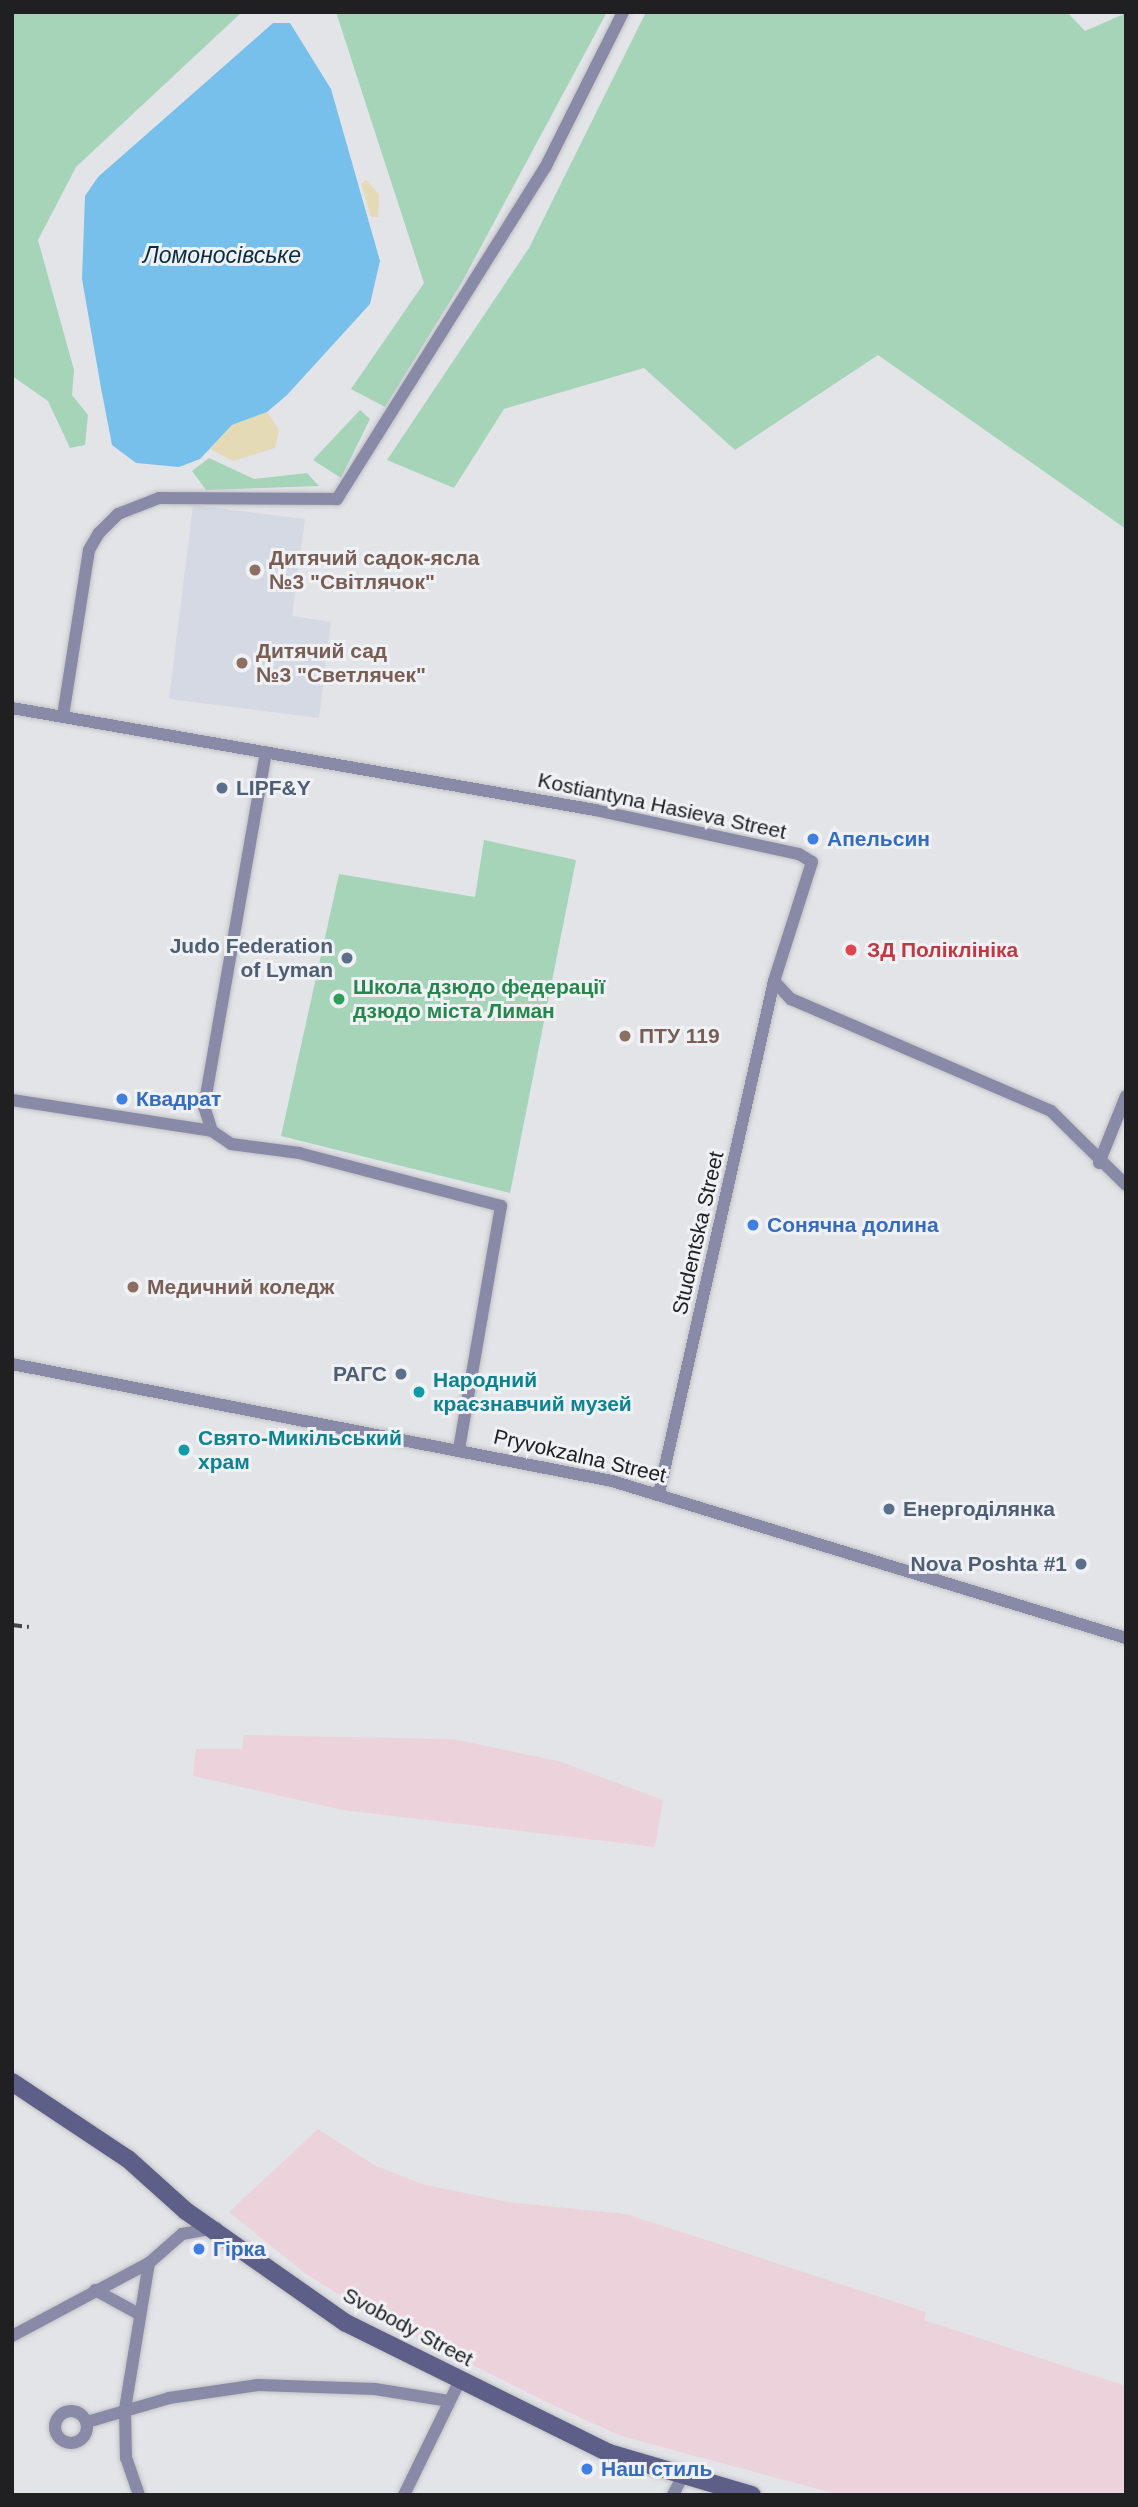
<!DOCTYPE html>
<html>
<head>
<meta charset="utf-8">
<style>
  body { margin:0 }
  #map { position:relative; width:1138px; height:2507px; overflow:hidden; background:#e3e4e8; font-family:Helvetica,sans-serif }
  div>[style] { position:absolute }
  .industrial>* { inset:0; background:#ecd3db }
  .built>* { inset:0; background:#d5d9e3 }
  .green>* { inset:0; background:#a5d4b9 }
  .sand>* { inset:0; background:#e4dbb6 }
  .water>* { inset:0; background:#77c0eb }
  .roads { filter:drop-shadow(0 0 2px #c0c1c4) drop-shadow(0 0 2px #c0c1c4) }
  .street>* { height:12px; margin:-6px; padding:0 6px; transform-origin:6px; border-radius:6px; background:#888aa7 }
  .street>.ring { margin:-6px; padding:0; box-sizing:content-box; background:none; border:12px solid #888aa7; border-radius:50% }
  .secondary>* { height:18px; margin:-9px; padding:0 9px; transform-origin:9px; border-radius:9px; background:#5d5f88 }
  .rail>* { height:3.5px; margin-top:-1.75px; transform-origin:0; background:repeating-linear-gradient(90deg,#444547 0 10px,transparent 0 15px) }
  .dots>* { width:19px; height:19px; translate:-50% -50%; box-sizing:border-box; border:4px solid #f0f1f5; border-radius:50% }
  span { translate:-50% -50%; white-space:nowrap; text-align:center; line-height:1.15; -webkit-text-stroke:6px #f0f1f5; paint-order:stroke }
  .education-label { font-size:21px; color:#785e54; font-weight:700 }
  .left { translate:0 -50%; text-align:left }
  .service-label { font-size:21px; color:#4e5e75; font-weight:700 }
  .right { translate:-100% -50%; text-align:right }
  .street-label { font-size:21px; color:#202022 }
  .shop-label { font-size:21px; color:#366cbe; font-weight:700 }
  .health-label { font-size:21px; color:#be3a42; font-weight:700 }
  .leisure-label { font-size:21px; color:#27864d; font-weight:700 }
  .culture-label { font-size:21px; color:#0d838f; font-weight:700 }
  .water-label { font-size:23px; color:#0a2c3e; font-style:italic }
  .frame { position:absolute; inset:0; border:14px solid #202022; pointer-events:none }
</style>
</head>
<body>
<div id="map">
  <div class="industrial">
    <div style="clip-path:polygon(244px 1735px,453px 1739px,558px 1761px,663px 1800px,655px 1847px,343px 1810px,193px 1776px,196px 1749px,242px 1749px)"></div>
    <div style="clip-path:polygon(318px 2129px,374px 2165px,422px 2184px,508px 2202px,626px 2214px,926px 2312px,924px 2320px,1126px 2386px,1126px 2495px,840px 2495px,621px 2436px,557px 2407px,376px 2317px,306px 2274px,229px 2212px)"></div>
  </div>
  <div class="built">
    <div style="clip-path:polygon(193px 505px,305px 519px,292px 616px,331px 622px,319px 718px,169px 699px)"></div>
  </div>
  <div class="green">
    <div style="clip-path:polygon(12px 12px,242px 12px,76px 167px,38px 240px,74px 370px,72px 395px,88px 415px,85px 445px,70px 448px,48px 401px,12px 376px)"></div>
    <div style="clip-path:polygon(336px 12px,607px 12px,462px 282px,385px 407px,351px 389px,424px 283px)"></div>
    <div style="clip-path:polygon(646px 12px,1067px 12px,1085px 31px,1126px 13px,1126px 529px,878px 355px,735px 450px,644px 368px,504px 409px,454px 488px,387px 460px,529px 248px)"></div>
    <div style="clip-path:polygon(360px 410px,370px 419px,341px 478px,313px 460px)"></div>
    <div style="clip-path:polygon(209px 458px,254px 479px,307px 473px,319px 486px,206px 490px,192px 471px)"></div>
    <div style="clip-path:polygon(484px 840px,576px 860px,510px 1193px,281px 1136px,339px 874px,475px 897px)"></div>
  </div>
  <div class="sand">
    <div style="clip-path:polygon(366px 180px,379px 194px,378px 217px,371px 217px,361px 184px)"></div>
    <div style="clip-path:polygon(267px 412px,279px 430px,275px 448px,233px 461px,210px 449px,232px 425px)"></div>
  </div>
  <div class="water">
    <div style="clip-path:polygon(273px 23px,290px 23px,331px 89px,380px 261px,370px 304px,287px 395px,267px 412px,232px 425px,200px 459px,179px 467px,136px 463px,112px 445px,101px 388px,82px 279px,85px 196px,98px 177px)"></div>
  </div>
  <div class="roads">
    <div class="street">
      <div style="left:12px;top:708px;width:592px;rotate:9.92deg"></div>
      <div style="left:595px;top:810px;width:209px;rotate:12.2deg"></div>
      <div style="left:799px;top:854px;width:15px;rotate:32deg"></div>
      <div style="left:812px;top:862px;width:125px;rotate:107.7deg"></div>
      <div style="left:774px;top:981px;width:25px;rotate:47deg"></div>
      <div style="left:791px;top:999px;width:283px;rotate:23.3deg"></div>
      <div style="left:1051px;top:1111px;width:105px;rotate:44.6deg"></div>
      <div style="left:63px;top:716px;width:168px;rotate:-81.1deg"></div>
      <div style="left:89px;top:550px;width:20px;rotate:-60deg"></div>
      <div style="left:99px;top:533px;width:27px;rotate:-45deg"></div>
      <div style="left:118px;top:514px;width:44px;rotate:-21.3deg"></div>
      <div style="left:159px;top:498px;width:178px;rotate:0.3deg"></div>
      <div style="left:337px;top:499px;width:391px;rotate:-57.9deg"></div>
      <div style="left:545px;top:168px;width:174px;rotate:-63.4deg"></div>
      <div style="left:12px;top:1100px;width:202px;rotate:8.8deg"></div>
      <div style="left:212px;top:1131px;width:23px;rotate:34deg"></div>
      <div style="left:231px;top:1144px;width:69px;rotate:7.5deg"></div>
      <div style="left:299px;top:1153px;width:209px;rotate:14.7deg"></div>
      <div style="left:501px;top:1206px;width:246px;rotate:99.8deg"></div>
      <div style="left:212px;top:1131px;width:25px;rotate:-108deg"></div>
      <div style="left:204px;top:1107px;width:360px;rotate:-80.1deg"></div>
      <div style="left:1099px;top:1163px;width:72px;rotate:-68.1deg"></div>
      <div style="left:12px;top:1364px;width:611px;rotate:11.03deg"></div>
      <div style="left:612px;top:1481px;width:537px;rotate:16.99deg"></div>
      <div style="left:659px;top:1493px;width:525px;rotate:-77.34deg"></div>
      <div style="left:95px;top:2290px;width:48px;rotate:28.7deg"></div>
      <div style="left:12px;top:2336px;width:155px;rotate:-28.1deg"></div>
      <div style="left:149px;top:2263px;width:44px;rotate:-41.3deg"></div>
      <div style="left:182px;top:2234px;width:35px;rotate:-10deg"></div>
      <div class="ring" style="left:55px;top:2411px;width:20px;height:20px"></div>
      <div style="left:87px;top:2422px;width:85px;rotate:-16.3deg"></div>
      <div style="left:169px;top:2398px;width:90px;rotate:-8.3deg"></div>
      <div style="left:258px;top:2385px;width:117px;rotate:2deg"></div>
      <div style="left:375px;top:2389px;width:75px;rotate:9.2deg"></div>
      <div style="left:139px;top:2495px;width:39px;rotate:-109deg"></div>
      <div style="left:126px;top:2458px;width:49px;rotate:-91.2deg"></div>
      <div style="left:125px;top:2409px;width:148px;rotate:-80.7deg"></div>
      <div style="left:404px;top:2495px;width:128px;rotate:-64deg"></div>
      <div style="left:673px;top:2495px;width:20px;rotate:-63deg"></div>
    </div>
    <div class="secondary">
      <div style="left:12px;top:2082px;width:139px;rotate:33.6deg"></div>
      <div style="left:128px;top:2159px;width:78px;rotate:41.9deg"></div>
      <div style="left:186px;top:2211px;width:195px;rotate:35deg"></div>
      <div style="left:346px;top:2323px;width:293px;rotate:26.3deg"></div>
      <div style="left:609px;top:2453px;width:149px;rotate:16.4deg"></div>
    </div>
  </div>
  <div class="rail">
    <div style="left:12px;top:1625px;width:17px;rotate:7deg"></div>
  </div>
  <div class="dots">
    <div style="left:255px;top:570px;background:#8d6e63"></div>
    <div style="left:242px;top:663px;background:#8d6e63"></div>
    <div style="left:222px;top:788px;background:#5c6f8a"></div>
    <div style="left:813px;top:839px;background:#3f7fe0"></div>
    <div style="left:851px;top:950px;background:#e0444e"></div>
    <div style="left:347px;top:958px;background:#5c6f8a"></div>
    <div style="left:339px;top:999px;background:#2e9e5b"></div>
    <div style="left:625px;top:1036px;background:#8d6e63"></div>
    <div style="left:122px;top:1099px;background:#3f7fe0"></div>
    <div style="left:753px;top:1225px;background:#3f7fe0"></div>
    <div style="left:133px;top:1287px;background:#8d6e63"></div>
    <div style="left:401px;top:1374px;background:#5c6f8a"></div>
    <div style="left:419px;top:1392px;background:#0f9aa8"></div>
    <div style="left:184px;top:1450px;background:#0f9aa8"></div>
    <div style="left:889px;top:1509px;background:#5c6f8a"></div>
    <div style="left:1081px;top:1564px;background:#5c6f8a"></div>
    <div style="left:199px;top:2249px;background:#3f7fe0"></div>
    <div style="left:587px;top:2469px;background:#3f7fe0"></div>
  </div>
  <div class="education-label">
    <span class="left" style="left:269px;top:570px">Дитячий садок-ясла<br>№3 "Світлячок"</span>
    <span class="left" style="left:256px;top:663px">Дитячий сад<br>№3 "Светлячек"</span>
    <span class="left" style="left:639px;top:1036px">ПТУ 119</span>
    <span class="left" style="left:147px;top:1287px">Медичний коледж</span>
  </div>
  <div class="service-label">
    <span class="left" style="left:236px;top:788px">LIPF&amp;Y</span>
    <span class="right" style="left:333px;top:958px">Judo Federation<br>of Lyman</span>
    <span class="right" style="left:387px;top:1374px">РАГС</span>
    <span class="left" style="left:903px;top:1509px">Енергоділянка</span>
    <span class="right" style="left:1067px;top:1564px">Nova Poshta #1</span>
  </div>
  <div class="street-label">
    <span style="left:662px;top:806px;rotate:12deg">Kostiantyna Hasieva Street</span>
    <span style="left:698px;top:1233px;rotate:-77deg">Studentska Street</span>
    <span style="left:580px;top:1456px;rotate:13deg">Pryvokzalna Street</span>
    <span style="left:408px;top:2327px;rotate:28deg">Svobody Street</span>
  </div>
  <div class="shop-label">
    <span class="left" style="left:827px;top:839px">Апельсин</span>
    <span class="left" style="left:136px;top:1099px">Квадрат</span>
    <span class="left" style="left:767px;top:1225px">Сонячна долина</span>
    <span class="left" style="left:213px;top:2249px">Гірка</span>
    <span class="left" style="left:601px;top:2469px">Наш стиль</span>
  </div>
  <div class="health-label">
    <span class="left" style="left:867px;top:950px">ЗД Поліклініка</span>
  </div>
  <div class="leisure-label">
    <span class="left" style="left:353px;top:999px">Школа дзюдо федерації<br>дзюдо міста Лиман</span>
  </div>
  <div class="culture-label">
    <span class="left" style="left:433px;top:1392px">Народний<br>краєзнавчий музей</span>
    <span class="left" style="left:198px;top:1450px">Свято-Микільський<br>храм</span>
  </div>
  <div class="water-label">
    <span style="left:222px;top:255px">Ломоносівське</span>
  </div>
  <div class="frame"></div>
</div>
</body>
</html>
